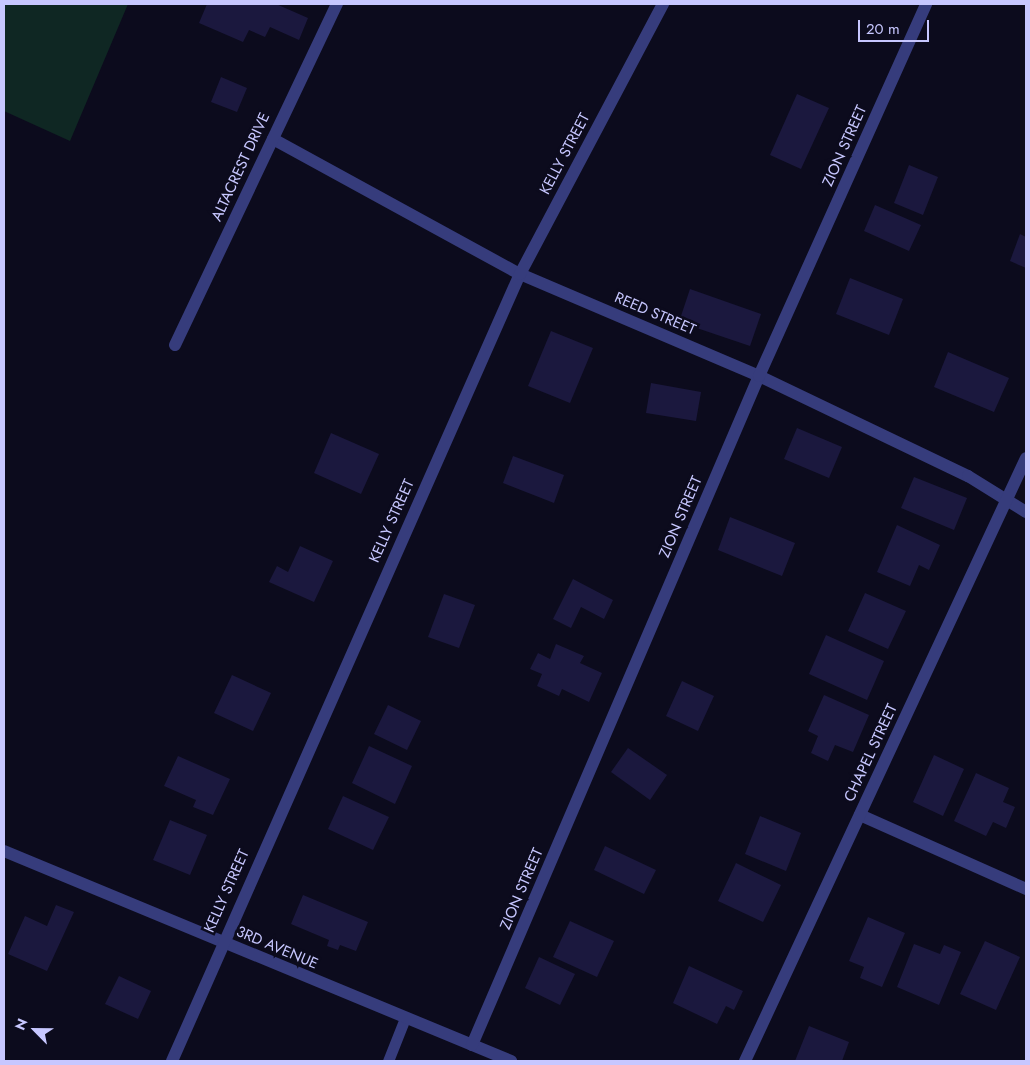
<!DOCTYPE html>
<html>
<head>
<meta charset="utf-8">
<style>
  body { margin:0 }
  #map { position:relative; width:1030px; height:1065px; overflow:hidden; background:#0c0b1d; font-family:Jost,sans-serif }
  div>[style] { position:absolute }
  .green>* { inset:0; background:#0f2723 }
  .building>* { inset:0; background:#1b183e }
  .service>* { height:11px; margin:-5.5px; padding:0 5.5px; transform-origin:5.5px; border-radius:5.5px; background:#363c7c }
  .minor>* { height:12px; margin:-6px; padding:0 6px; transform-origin:6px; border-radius:6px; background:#363c7c }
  span { translate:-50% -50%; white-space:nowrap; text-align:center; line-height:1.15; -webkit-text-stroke:5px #0c0b1d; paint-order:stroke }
  .street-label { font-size:15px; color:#c7c7ff }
  .frame { position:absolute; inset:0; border:5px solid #c7c7ff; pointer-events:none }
  .north { position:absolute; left:10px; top:1005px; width:50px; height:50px; -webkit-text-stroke:4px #0c0b1d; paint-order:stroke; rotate:293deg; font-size:14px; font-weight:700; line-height:20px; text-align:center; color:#c7c7ff }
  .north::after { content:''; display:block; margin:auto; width:18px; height:22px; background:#c7c7ff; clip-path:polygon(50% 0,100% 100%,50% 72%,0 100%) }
  .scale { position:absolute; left:858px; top:20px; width:71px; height:22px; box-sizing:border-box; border:2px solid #c7c7ff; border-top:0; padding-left:6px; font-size:15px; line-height:18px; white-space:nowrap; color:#c7c7ff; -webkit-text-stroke:4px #0c0b1d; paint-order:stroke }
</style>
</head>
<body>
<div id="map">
  <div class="green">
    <div style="clip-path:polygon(4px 4px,128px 4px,70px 141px,4px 111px)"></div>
  </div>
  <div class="building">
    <div style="clip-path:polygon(207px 4px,276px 4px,308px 18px,299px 40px,270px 27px,265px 37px,249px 30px,243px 42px,199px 23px)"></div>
    <div style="clip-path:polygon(221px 77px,247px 88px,237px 112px,211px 102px)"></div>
    <div style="clip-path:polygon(797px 94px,829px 108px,801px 169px,770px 155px)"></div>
    <div style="clip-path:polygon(909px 165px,938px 177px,923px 215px,894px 203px)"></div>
    <div style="clip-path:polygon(875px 205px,921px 225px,909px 251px,864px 231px)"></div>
    <div style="clip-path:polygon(1020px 234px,1026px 237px,1026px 268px,1010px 261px)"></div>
    <div style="clip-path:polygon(850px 278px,903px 299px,889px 335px,836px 314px)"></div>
    <div style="clip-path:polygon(690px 289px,761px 314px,750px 346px,679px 322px)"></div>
    <div style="clip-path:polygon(551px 331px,593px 348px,570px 403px,528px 386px)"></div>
    <div style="clip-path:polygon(948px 352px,1009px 378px,994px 412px,934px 387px)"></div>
    <div style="clip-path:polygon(651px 383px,701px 392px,696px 421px,646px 413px)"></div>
    <div style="clip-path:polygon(797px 428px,842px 447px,829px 478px,784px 459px)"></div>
    <div style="clip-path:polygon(331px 433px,379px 454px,361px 494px,314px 473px)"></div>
    <div style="clip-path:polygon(513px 456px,564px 475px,554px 503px,503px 483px)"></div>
    <div style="clip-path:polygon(914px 477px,967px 498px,954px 530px,901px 508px)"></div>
    <div style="clip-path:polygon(730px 517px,795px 543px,782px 576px,718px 550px)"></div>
    <div style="clip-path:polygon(897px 525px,940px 545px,929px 570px,919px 565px,910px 586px,877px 572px)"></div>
    <div style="clip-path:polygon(300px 546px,333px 561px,314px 602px,269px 582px,277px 566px,288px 572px)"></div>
    <div style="clip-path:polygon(573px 579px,613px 600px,604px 619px,581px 607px,571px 628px,553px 619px)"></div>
    <div style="clip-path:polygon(865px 593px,906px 611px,888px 649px,848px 631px)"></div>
    <div style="clip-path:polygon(444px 594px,475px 605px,459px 648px,428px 637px)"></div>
    <div style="clip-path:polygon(826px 635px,884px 661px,867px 700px,809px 674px)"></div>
    <div style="clip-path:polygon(556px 644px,584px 656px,580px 663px,602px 673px,589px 702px,562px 689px,559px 696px,537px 686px,542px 674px,530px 669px,538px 653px,550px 659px)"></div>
    <div style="clip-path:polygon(232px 675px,271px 693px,253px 731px,214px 713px)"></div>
    <div style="clip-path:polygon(682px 681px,714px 696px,698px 731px,666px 716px)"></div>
    <div style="clip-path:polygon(824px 695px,869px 715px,853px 752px,835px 745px,828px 761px,811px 753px,818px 736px,808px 731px)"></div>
    <div style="clip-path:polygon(388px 705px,421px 721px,407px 750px,374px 734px)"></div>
    <div style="clip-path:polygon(369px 746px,412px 766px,395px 804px,352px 783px)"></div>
    <div style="clip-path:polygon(628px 748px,667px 775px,650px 800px,611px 772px)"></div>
    <div style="clip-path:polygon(934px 755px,964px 769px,943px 816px,913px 802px)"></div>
    <div style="clip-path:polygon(178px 756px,230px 779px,213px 815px,193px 807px,196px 800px,164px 786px)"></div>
    <div style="clip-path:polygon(976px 773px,1009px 788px,1003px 802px,1015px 807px,1006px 828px,993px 822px,986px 836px,954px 821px)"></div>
    <div style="clip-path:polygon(343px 796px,389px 817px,373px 850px,328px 829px)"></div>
    <div style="clip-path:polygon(760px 816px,801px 833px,786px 871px,745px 854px)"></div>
    <div style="clip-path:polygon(170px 820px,207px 835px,190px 875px,153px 860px)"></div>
    <div style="clip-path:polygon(605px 846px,656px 870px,644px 894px,594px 870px)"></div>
    <div style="clip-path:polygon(736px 863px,781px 885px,763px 922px,718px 901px)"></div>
    <div style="clip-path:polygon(303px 895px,368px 922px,356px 951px,340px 945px,338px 950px,327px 946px,329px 940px,291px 924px)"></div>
    <div style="clip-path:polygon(56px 905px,74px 912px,47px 971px,8px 954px,25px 916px,47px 926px)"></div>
    <div style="clip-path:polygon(868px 917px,905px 933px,882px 987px,860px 978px,864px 967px,849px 961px)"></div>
    <div style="clip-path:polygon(570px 921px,614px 941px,597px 977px,553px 957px)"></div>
    <div style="clip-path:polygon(985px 941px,1020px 957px,996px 1010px,960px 994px)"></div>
    <div style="clip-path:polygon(914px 944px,940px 954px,944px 945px,961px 952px,939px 1005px,897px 987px)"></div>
    <div style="clip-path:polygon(539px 957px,575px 974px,560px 1005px,525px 988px)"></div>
    <div style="clip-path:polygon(689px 966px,743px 991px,734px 1010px,726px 1006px,717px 1024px,673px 1003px)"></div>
    <div style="clip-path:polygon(119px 976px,151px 991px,138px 1019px,105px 1004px)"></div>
    <div style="clip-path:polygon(809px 1026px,849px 1042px,842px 1061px,795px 1061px)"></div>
  </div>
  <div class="service">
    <div style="left:388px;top:1061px;width:46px;rotate:-68.4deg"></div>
  </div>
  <div class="minor">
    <div style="left:273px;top:139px;width:281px;rotate:28.7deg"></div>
    <div style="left:520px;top:274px;width:260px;rotate:23.1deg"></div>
    <div style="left:759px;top:376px;width:232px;rotate:25.6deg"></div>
    <div style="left:968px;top:476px;width:68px;rotate:31.8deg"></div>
    <div style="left:175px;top:345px;width:378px;rotate:-64.6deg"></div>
    <div style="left:860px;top:815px;width:182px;rotate:24deg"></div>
    <div style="left:4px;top:851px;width:549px;rotate:22.5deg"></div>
    <div style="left:472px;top:1045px;width:728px;rotate:-66.78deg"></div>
    <div style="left:759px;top:376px;width:408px;rotate:-65.8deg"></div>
    <div style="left:172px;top:1061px;width:861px;rotate:-66.15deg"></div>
    <div style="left:520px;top:274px;width:306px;rotate:-62.1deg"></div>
    <div style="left:745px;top:1061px;width:665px;rotate:-65.01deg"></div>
  </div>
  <div class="street-label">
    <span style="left:845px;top:146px;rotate:-66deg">ZION STREET</span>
    <span style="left:565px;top:154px;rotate:-62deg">KELLY STREET</span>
    <span style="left:241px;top:167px;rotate:-65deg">ALTACREST DRIVE</span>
    <span style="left:655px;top:314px;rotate:23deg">REED STREET</span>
    <span style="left:681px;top:517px;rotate:-67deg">ZION STREET</span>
    <span style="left:392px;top:521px;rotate:-66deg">KELLY STREET</span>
    <span style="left:871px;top:753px;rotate:-65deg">CHAPEL STREET</span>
    <span style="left:522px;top:889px;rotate:-67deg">ZION STREET</span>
    <span style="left:227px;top:891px;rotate:-66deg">KELLY STREET</span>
    <span style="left:277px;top:948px;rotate:23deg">3RD AVENUE</span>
  </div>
  <div class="frame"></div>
  <div class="north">N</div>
  <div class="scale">20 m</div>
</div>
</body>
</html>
